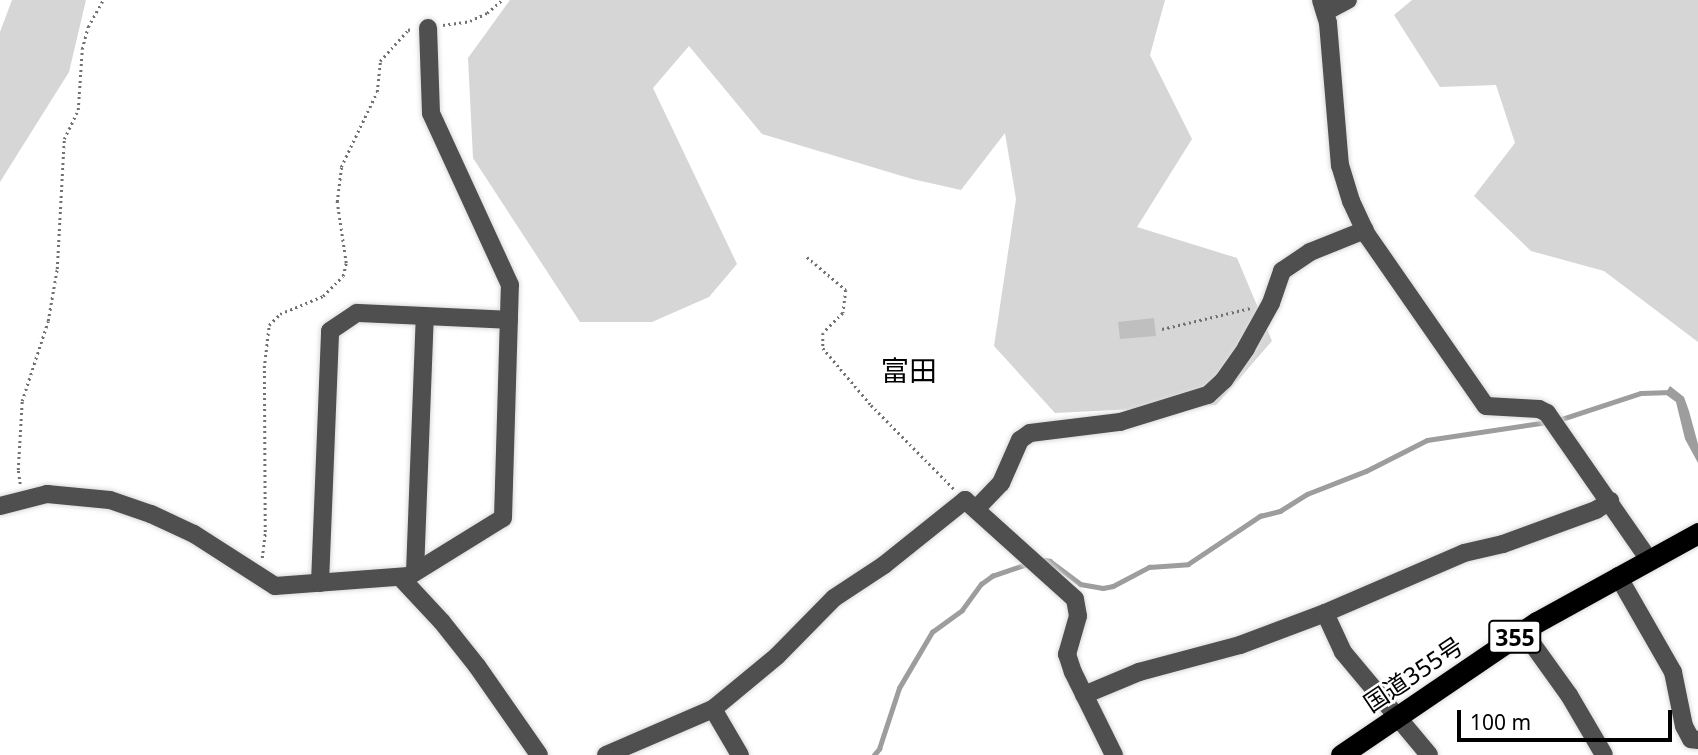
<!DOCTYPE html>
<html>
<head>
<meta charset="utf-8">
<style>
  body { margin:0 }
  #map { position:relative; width:1698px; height:755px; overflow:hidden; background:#fff; font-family:"Noto Sans","Noto Sans JP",sans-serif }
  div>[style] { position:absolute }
  .green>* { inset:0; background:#d6d6d6 }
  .water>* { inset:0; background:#9d9d9d }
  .stream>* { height:4.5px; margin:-2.25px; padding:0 2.25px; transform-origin:2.25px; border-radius:2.25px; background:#9d9d9d }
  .building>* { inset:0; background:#bfbfbf }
  .path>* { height:2.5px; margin-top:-1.25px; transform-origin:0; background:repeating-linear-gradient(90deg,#717171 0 2px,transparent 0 5.5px) }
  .roads { filter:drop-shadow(0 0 2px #dbdbdb) drop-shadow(0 0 2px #dbdbdb) }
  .minor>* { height:18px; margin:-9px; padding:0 9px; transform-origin:9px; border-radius:9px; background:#4f4f4f }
  .highway>* { height:21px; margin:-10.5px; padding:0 10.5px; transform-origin:10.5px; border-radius:10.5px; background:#000 }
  span { translate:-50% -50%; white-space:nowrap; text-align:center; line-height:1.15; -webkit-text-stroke:5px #fff; paint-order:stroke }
  .shield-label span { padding:2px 5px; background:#fff; border:2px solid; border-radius:5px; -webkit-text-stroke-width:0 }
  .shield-label { font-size:23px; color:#000; font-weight:700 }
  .street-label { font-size:24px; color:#000 }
  .quarter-label { font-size:28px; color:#000 }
  .scale { position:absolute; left:1457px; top:710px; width:215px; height:32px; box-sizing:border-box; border:4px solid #000; border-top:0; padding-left:9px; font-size:21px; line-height:24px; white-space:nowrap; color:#000; -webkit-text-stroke:5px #fff; paint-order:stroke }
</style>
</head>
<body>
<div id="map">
  <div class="green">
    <div style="clip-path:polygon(12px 0,86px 0,69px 72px,0 182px,0 32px)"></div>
    <div style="clip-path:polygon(510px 0,1165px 0,1150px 55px,1192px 139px,1137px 227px,1237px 258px,1272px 341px,1216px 405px,1055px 413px,994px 346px,1016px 199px,1005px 133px,961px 190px,912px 179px,762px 134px,689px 46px,653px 88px,737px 264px,709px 297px,652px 322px,580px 322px,473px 158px,468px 58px)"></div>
    <div style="clip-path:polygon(1412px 0,1698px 0,1698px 342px,1604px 271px,1531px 251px,1474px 196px,1515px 143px,1496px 85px,1440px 87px,1394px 15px)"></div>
  </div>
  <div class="water">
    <div style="clip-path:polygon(1670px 386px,1684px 397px,1689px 411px,1698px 444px,1698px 463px,1685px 439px,1676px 402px,1665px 394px)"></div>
  </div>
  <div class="stream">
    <div style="left:1559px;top:420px;width:86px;rotate:-18.2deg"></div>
    <div style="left:1641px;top:393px;width:30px;rotate:-2deg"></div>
    <div style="left:1045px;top:560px;width:5px;rotate:11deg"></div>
    <div style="left:1050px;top:561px;width:38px;rotate:37deg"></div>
    <div style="left:1080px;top:584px;width:23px;rotate:10deg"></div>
    <div style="left:1103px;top:588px;width:10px;rotate:-11deg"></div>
    <div style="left:1113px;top:586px;width:41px;rotate:-27.8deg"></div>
    <div style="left:1149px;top:567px;width:39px;rotate:-4deg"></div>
    <div style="left:1188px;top:564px;width:87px;rotate:-33.7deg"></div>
    <div style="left:1260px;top:516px;width:21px;rotate:-14deg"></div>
    <div style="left:1280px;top:511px;width:32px;rotate:-32deg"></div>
    <div style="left:1307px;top:494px;width:63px;rotate:-21.3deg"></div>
    <div style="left:1366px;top:471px;width:68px;rotate:-26.9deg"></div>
    <div style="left:1427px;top:440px;width:121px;rotate:-8.5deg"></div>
    <div style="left:874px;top:755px;width:8px;rotate:-50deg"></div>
    <div style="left:879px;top:749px;width:64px;rotate:-71.8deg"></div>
    <div style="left:899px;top:688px;width:65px;rotate:-59.5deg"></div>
    <div style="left:932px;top:632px;width:37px;rotate:-36deg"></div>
    <div style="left:962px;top:610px;width:32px;rotate:-54deg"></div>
    <div style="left:981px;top:584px;width:14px;rotate:-36deg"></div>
    <div style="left:992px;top:576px;width:37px;rotate:-19deg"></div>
  </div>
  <div class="building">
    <div style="clip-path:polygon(1154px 318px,1156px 336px,1120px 339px,1118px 322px)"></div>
  </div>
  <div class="path">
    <div style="left:443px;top:25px;width:27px;rotate:-8deg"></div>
    <div style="left:470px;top:21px;width:19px;rotate:-25deg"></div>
    <div style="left:487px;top:13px;width:20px;rotate:-41deg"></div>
    <div style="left:807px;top:257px;width:51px;rotate:40.2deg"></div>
    <div style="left:846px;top:290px;width:23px;rotate:97deg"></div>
    <div style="left:843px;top:313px;width:28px;rotate:135deg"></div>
    <div style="left:823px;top:333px;width:15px;rotate:90deg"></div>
    <div style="left:823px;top:348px;width:75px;rotate:49.9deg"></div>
    <div style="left:871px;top:405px;width:120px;rotate:45.3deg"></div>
    <div style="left:1162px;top:329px;width:91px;rotate:-13.3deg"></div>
    <div style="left:20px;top:484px;width:14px;rotate:-98deg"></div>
    <div style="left:18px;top:470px;width:69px;rotate:-86.7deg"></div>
    <div style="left:22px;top:401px;width:84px;rotate:-72deg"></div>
    <div style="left:48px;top:321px;width:53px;rotate:-80.2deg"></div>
    <div style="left:57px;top:269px;width:130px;rotate:-86.9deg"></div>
    <div style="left:64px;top:139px;width:32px;rotate:-64deg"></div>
    <div style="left:78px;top:110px;width:61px;rotate:-86.2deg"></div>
    <div style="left:82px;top:49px;width:23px;rotate:-75deg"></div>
    <div style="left:88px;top:27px;width:31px;rotate:-61deg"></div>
    <div style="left:262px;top:558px;width:26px;rotate:-83deg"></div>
    <div style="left:265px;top:532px;width:164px;rotate:-90.3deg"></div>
    <div style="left:264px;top:368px;width:43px;rotate:-83.4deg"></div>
    <div style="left:269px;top:325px;width:16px;rotate:-45deg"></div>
    <div style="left:280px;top:314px;width:47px;rotate:-22.7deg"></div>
    <div style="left:323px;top:296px;width:28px;rotate:-45deg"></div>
    <div style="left:343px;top:276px;width:13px;rotate:-77deg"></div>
    <div style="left:346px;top:263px;width:62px;rotate:-98.4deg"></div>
    <div style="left:337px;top:202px;width:35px;rotate:-83deg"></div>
    <div style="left:341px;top:167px;width:83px;rotate:-64.4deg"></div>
    <div style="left:377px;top:92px;width:31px;rotate:-84deg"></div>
    <div style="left:380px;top:61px;width:42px;rotate:-47.9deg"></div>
    <div style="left:408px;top:30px;width:4px;rotate:-14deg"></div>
  </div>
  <div class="roads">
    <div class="minor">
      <div style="left:1321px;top:0;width:24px;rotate:73deg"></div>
      <div style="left:1328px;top:23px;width:143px;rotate:85.2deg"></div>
      <div style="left:1340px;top:165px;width:38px;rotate:73deg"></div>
      <div style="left:1351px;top:201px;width:38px;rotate:65deg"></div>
      <div style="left:1367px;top:235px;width:208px;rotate:55.2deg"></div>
      <div style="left:1486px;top:406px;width:53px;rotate:3.2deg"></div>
      <div style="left:1539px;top:409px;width:9px;rotate:27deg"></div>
      <div style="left:1547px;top:413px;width:179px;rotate:55.2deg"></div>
      <div style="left:1325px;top:12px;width:26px;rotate:-28deg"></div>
      <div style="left:0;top:506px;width:49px;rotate:-14.3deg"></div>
      <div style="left:47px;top:494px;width:63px;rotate:5.4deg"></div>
      <div style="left:110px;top:500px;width:43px;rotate:18.9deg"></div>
      <div style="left:151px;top:514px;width:47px;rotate:24.9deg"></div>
      <div style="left:194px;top:534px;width:96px;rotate:32.7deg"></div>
      <div style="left:275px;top:586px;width:134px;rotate:-4.3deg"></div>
      <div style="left:409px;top:576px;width:110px;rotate:-31.7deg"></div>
      <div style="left:503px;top:518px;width:233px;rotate:-88.3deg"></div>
      <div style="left:510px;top:285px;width:189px;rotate:-114.7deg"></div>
      <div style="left:431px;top:113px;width:85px;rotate:-92deg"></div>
      <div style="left:976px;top:509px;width:36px;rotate:-46deg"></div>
      <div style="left:1001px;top:483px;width:47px;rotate:-66.2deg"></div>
      <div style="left:1020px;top:440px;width:12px;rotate:-35deg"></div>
      <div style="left:1030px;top:433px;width:91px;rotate:-7deg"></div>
      <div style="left:1120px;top:422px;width:92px;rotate:-17.1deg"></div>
      <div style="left:1208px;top:395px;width:22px;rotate:-43deg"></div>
      <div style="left:1224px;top:380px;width:39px;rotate:-55deg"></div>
      <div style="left:1246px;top:348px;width:51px;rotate:-60.9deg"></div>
      <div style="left:1271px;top:303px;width:34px;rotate:-71deg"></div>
      <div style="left:1282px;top:271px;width:34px;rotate:-34deg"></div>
      <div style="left:1310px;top:252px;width:59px;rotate:-21.8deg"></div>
      <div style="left:415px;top:572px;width:256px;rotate:-87.8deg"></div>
      <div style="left:1618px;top:576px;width:111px;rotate:60.2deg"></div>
      <div style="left:1673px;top:672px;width:55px;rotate:78.5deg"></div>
      <div style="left:1684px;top:726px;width:15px;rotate:62deg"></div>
      <div style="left:1691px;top:739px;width:7px;rotate:8deg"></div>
      <div style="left:401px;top:578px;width:60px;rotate:47deg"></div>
      <div style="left:442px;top:622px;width:56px;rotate:51.5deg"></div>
      <div style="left:477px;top:666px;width:108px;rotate:55.1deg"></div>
      <div style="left:320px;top:583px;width:252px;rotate:-87.7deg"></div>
      <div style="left:330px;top:331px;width:32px;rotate:-34deg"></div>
      <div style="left:357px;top:313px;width:152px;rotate:2.6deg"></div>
      <div style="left:1325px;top:613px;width:43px;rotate:65.2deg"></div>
      <div style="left:1343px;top:652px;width:134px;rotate:50.1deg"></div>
      <div style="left:1523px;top:631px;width:79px;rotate:54.3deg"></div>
      <div style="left:1569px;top:695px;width:69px;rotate:59.7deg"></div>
      <div style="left:1084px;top:695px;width:60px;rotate:-22.7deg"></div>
      <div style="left:1139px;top:672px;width:105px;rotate:-15deg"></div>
      <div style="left:1240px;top:645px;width:91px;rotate:-20.6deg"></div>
      <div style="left:1325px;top:613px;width:151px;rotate:-23.3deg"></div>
      <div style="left:1464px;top:553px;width:40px;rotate:-13deg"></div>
      <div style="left:1503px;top:544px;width:99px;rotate:-20.1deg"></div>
      <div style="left:1596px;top:510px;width:17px;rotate:-33deg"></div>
      <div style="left:713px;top:709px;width:53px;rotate:59.6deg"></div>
      <div style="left:606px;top:755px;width:116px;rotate:-23.3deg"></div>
      <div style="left:713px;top:709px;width:83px;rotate:-39.6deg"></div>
      <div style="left:777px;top:656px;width:81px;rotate:-45.5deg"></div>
      <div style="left:834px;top:598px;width:60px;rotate:-33.4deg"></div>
      <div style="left:884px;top:565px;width:104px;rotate:-38.7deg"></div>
      <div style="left:965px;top:500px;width:148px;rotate:42deg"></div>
      <div style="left:1075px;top:599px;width:17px;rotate:80deg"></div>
      <div style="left:1078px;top:616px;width:40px;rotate:106deg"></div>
      <div style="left:1067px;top:654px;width:19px;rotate:72deg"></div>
      <div style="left:1073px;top:672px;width:93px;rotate:63.7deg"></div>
    </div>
    <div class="highway">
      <div style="left:1341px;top:755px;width:237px;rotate:-34.2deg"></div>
      <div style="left:1537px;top:622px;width:184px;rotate:-28.9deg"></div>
    </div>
  </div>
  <div class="shield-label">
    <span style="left:1515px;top:637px">355</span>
  </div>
  <div class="street-label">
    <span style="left:1413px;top:674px;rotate:-34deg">国道355号</span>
  </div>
  <div class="quarter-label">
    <span style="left:909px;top:370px">富田</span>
  </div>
  <div class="scale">100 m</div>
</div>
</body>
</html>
